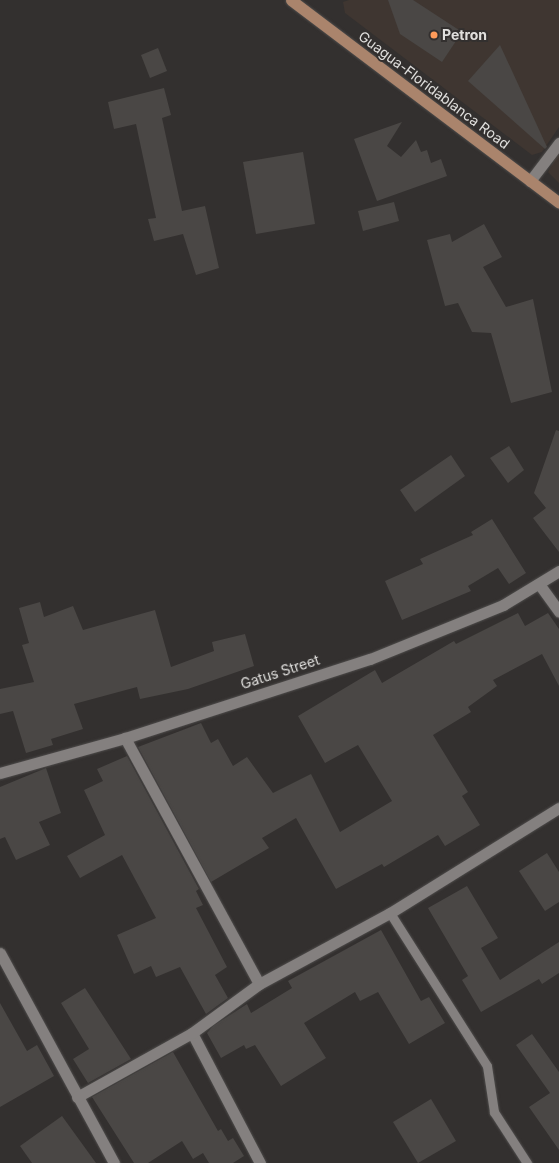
<!DOCTYPE html>
<html>
<head>
<meta charset="utf-8">
<style>
  body { margin:0 }
  #map { position:relative; width:559px; height:1163px; overflow:hidden; background:#33302f; font-family:Inter,sans-serif }
  div>[style] { position:absolute }
  .built>* { inset:0; background:#3f3631 }
  .building>* { inset:0; background:#4a4745 }
  .roads { filter:drop-shadow(0 0 1px #4e4c4b) drop-shadow(0 0 1px #4e4c4b) }
  .service>* { height:9px; margin:-4.5px; padding:0 4.5px; transform-origin:4.5px; border-radius:4.5px; background:#84807f }
  .minor>* { height:11px; margin:-5.5px; padding:0 5.5px; transform-origin:5.5px; border-radius:5.5px; background:#84807f }
  .primary>* { height:11px; margin:-5.5px; padding:0 5.5px; transform-origin:5.5px; border-radius:5.5px; background:#aa846c }
  .dots>* { width:11px; height:11px; translate:-50% -50%; box-sizing:border-box; border:2px solid #33302f; border-radius:50% }
  span { translate:-50% -50%; white-space:nowrap; text-align:center; line-height:1.15; -webkit-text-stroke:4px #33302f; paint-order:stroke }
  .poi-label { font-size:14px; color:#e1e0de; font-weight:700 }
  .left { translate:0 -50%; text-align:left }
  .street-label { font-size:14px; color:#e1e0de }
</style>
</head>
<body>
<div id="map">
  <div class="built">
    <div style="clip-path:polygon(349px 0,559px 0,559px 127px,542px 152px,532px 155px,345px 13px,343px 2px)"></div>
    <div style="clip-path:polygon(559px 151px,559px 183px,548px 172px)"></div>
  </div>
  <div class="building">
    <div style="clip-path:polygon(388px 0,413px 0,462px 32px,442px 62px,400px 34px)"></div>
    <div style="clip-path:polygon(500px 45px,547px 147px,545px 149px,468px 81px)"></div>
    <div style="clip-path:polygon(158px 48px,167px 71px,150px 78px,141px 55px)"></div>
    <div style="clip-path:polygon(164px 88px,171px 115px,162px 118px,182px 211px,205px 206px,219px 268px,196px 275px,183px 234px,154px 241px,148px 219px,156px 218px,136px 124px,114px 129px,108px 102px)"></div>
    <div style="clip-path:polygon(402px 122px,387px 146px,401px 157px,416px 140px,421px 152px,427px 150px,431px 163px,441px 159px,447px 176px,377px 201px,354px 139px)"></div>
    <div style="clip-path:polygon(303px 152px,315px 224px,256px 234px,243px 162px)"></div>
    <div style="clip-path:polygon(394px 202px,399px 221px,363px 231px,358px 211px)"></div>
    <div style="clip-path:polygon(484px 224px,502px 257px,483px 267px,506px 307px,533px 299px,552px 392px,511px 403px,491px 333px,472px 332px,458px 303px,445px 306px,427px 240px,450px 234px,452px 242px)"></div>
    <div style="clip-path:polygon(556px 430px,559px 431px,559px 552px,533px 518px,546px 508px,534px 493px)"></div>
    <div style="clip-path:polygon(509px 446px,524px 470px,508px 483px,490px 458px)"></div>
    <div style="clip-path:polygon(451px 455px,465px 476px,415px 512px,400px 490px)"></div>
    <div style="clip-path:polygon(492px 519px,526px 573px,509px 584px,498px 568px,468px 586px,471px 591px,402px 620px,385px 581px,423px 564px,420px 559px,473px 535px,471px 532px)"></div>
    <div style="clip-path:polygon(40px 602px,44px 617px,73px 606px,83px 630px,155px 610px,171px 667px,214px 651px,212px 642px,245px 634px,254px 666px,188px 689px,140px 699px,137px 687px,74px 704px,83px 729px,51px 739px,53px 745px,26px 753px,13px 711px,0 714px,0 689px,34px 682px,22px 645px,29px 643px,19px 608px)"></div>
    <div style="clip-path:polygon(518px 613px,525px 626px,548px 613px,559px 629px,559px 686px,542px 654px,493px 680px,497px 686px,468px 707px,471px 712px,433px 735px,468px 792px,462px 796px,480px 825px,445px 846px,438px 835px,384px 867px,382px 864px,336px 889px,296px 818px,262px 838px,269px 848px,211px 882px,138px 747px,201px 723px,211px 743px,218px 739px,233px 766px,247px 757px,273px 793px,311px 774px,340px 832px,392px 801px,358px 745px,325px 763px,298px 716px,375px 670px,382px 683px,454px 641px,456px 644px)"></div>
    <div style="clip-path:polygon(127px 756px,199px 889px,196px 891px,203px 905px,196px 908px,227px 967px,215px 975px,228px 998px,206px 1014px,180px 967px,156px 977px,151px 966px,134px 974px,117px 935px,156px 918px,122px 855px,80px 878px,67px 856px,105px 835px,84px 790px,103px 781px,97px 769px)"></div>
    <div style="clip-path:polygon(46px 768px,61px 813px,39px 822px,50px 845px,16px 860px,5px 837px,0 839px,0 787px)"></div>
    <div style="clip-path:polygon(547px 853px,559px 872px,559px 902px,545px 911px,519px 871px)"></div>
    <div style="clip-path:polygon(467px 886px,498px 938px,481px 948px,500px 980px,559px 942px,559px 973px,542px 984px,539px 979px,481px 1012px,462px 980px,468px 976px,428px 908px)"></div>
    <div style="clip-path:polygon(381px 930px,421px 1001px,429px 997px,445px 1023px,409px 1044px,378px 992px,360px 1001px,355px 992px,304px 1023px,326px 1058px,281px 1086px,255px 1045px,246px 1049px,244px 1045px,221px 1058px,207px 1033px,213px 1026px,247px 1004px,251px 1013px,292px 988px,288px 981px)"></div>
    <div style="clip-path:polygon(85px 988px,131px 1059px,88px 1083px,73px 1059px,89px 1049px,61px 1003px)"></div>
    <div style="clip-path:polygon(0 1003px,27px 1051px,37px 1045px,54px 1076px,0 1107px)"></div>
    <div style="clip-path:polygon(532px 1034px,559px 1072px,559px 1150px,529px 1107px,550px 1093px,516px 1045px)"></div>
    <div style="clip-path:polygon(173px 1052px,218px 1131px,221px 1129px,228px 1141px,233px 1138px,244px 1156px,233px 1163px,209px 1163px,203px 1153px,193px 1159px,182px 1141px,148px 1163px,134px 1163px,92px 1097px)"></div>
    <div style="clip-path:polygon(431px 1099px,456px 1141px,418px 1163px,393px 1122px)"></div>
    <div style="clip-path:polygon(62px 1116px,96px 1163px,32px 1163px,20px 1146px)"></div>
  </div>
  <div class="roads">
    <div class="service">
      <div style="left:390px;top:913px;width:181px;rotate:57.6deg"></div>
      <div style="left:487px;top:1066px;width:47px;rotate:81.3deg"></div>
      <div style="left:494px;top:1112px;width:61px;rotate:57.1deg"></div>
    </div>
    <div class="minor">
      <div style="left:530px;top:181px;width:48px;rotate:-52.7deg"></div>
      <div style="left:539px;top:584px;width:34px;rotate:54deg"></div>
      <div style="left:125px;top:738px;width:280px;rotate:61.4deg"></div>
      <div style="left:259px;top:984px;width:149px;rotate:-28.5deg"></div>
      <div style="left:390px;top:913px;width:199px;rotate:-31.9deg"></div>
      <div style="left:0;top:773px;width:130px;rotate:-15.6deg"></div>
      <div style="left:125px;top:738px;width:257px;rotate:-17.9deg"></div>
      <div style="left:370px;top:659px;width:144px;rotate:-22.1deg"></div>
      <div style="left:503px;top:605px;width:66px;rotate:-31.3deg"></div>
      <div style="left:0;top:953px;width:239px;rotate:61.5deg"></div>
      <div style="left:192px;top:1033px;width:147px;rotate:62.4deg"></div>
      <div style="left:77px;top:1097px;width:132px;rotate:-29.1deg"></div>
      <div style="left:192px;top:1033px;width:83px;rotate:-36.2deg"></div>
    </div>
    <div class="primary">
      <div style="left:291px;top:0;width:336px;rotate:37.1deg"></div>
    </div>
  </div>
  <div class="dots">
    <div style="left:434px;top:35px;background:#ff9b5a"></div>
  </div>
  <div class="poi-label">
    <span class="left" style="left:442px;top:35px">Petron</span>
  </div>
  <div class="street-label">
    <span style="left:434px;top:90px;rotate:37deg">Guagua-Floridablanca Road</span>
    <span style="left:280px;top:672px;rotate:-18deg">Gatus Street</span>
  </div>
</div>
</body>
</html>
